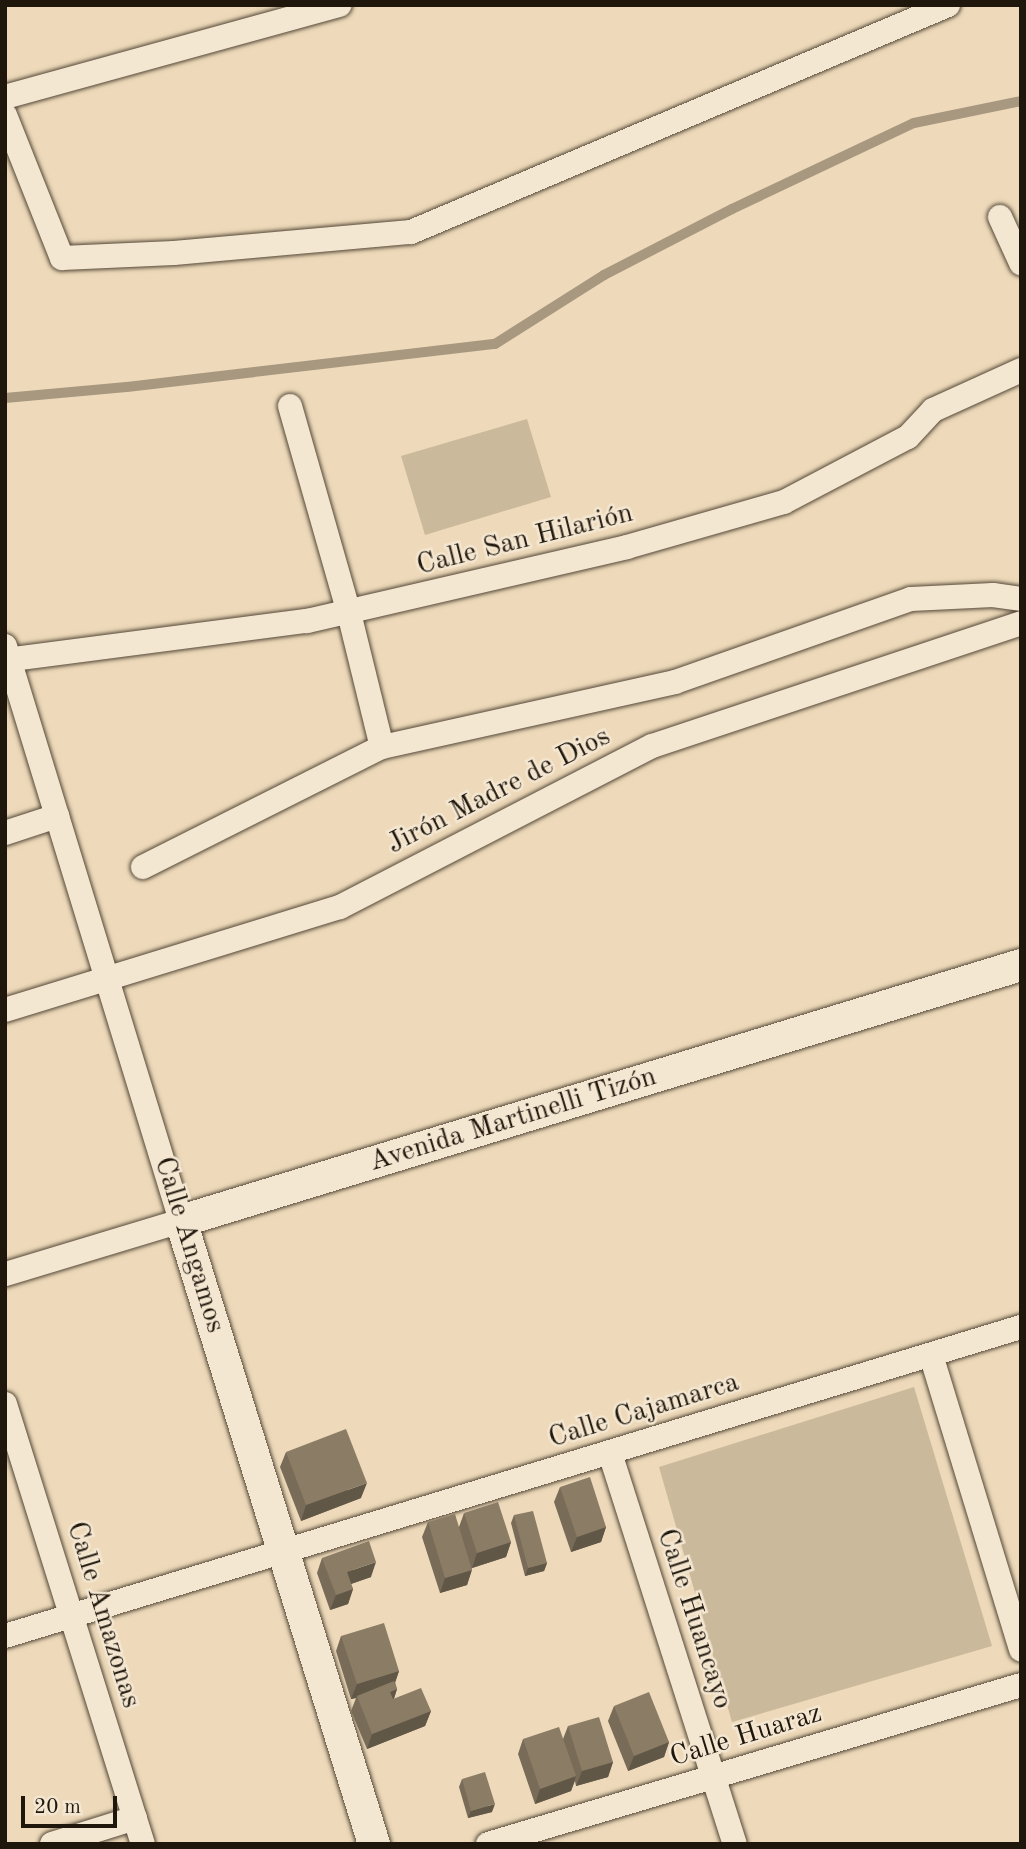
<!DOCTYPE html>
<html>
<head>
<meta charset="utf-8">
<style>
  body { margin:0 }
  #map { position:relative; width:1026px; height:1849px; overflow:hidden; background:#eedaba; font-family:"Old Standard TT",serif }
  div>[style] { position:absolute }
  .green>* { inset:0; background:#cbb99c }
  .stream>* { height:10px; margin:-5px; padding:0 5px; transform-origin:5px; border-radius:5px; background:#a8987f }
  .roads { filter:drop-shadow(0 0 2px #544838) drop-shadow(0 0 2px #544838) }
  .minor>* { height:24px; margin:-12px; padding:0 12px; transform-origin:12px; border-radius:12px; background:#f4e7d2 }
  .tertiary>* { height:32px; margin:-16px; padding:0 16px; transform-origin:16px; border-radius:16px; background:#f4e7d2 }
  .wall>* { inset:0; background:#786b58 }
  .shaded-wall>* { inset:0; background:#615747 }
  .building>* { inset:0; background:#8b7c66 }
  span { translate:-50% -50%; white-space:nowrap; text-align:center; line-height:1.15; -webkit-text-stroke:5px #f4e7d2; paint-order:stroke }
  .street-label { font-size:28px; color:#20170c }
  .frame { position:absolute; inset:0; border:7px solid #20170c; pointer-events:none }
  .scale { position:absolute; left:21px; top:1796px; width:96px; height:32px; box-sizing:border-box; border:4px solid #20170c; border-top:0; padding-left:9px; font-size:21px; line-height:24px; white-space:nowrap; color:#20170c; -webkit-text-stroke:5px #f4e7d2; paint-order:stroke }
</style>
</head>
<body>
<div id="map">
  <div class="green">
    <div style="clip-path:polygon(527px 419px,551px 497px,425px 535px,401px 456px)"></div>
    <div style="clip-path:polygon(914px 1387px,992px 1646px,732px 1722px,659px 1467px)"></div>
  </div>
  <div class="stream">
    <div style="left:5px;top:398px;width:122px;rotate:-5.2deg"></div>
    <div style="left:127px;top:387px;width:371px;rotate:-6.7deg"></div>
    <div style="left:495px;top:344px;width:129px;rotate:-32.3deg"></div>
    <div style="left:604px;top:275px;width:144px;rotate:-27.3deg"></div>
    <div style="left:732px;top:209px;width:201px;rotate:-25.3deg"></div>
    <div style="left:914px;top:123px;width:109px;rotate:-11.6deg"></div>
  </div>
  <div class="roads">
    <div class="minor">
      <div style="left:5px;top:97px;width:347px;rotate:-15.4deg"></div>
      <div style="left:5px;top:115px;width:154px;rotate:68.3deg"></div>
      <div style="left:62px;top:258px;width:112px;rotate:-2.6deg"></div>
      <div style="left:174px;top:253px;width:238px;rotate:-5.1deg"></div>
      <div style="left:411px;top:232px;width:583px;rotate:-22.91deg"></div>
      <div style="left:1000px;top:217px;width:51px;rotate:65.5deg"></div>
      <div style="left:290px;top:406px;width:215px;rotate:74.1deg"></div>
      <div style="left:349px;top:613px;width:138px;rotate:76.2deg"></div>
      <div style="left:5px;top:646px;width:601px;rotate:72.98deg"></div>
      <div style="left:181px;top:1221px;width:184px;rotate:163.2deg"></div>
      <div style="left:5px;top:660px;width:305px;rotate:-7.4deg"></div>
      <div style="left:307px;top:621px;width:328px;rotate:-13deg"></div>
      <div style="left:627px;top:547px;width:163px;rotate:-16deg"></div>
      <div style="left:784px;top:502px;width:140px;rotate:-27.7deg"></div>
      <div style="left:908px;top:437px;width:37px;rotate:-47deg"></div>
      <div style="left:933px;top:410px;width:97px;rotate:-24.4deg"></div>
      <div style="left:5px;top:833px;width:55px;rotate:-18.1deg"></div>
      <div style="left:143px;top:867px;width:267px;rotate:-26.7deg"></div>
      <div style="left:382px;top:747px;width:300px;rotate:-12.5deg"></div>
      <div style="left:675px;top:682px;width:250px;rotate:-19.4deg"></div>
      <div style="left:911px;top:599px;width:82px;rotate:-2.8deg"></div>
      <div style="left:993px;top:595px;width:28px;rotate:8deg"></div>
      <div style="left:5px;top:1010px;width:350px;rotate:-17.1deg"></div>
      <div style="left:340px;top:907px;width:351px;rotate:-27.3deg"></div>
      <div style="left:652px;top:746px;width:389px;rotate:-18.4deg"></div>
      <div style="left:931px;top:1355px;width:308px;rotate:73deg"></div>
      <div style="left:5px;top:1404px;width:461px;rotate:72.6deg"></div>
      <div style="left:610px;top:1453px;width:410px;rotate:72.3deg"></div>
      <div style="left:5px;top:1636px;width:1062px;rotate:-16.92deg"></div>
      <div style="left:52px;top:1844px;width:87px;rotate:-17.4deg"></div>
      <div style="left:488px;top:1844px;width:556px;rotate:-16.61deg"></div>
    </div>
    <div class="tertiary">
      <div style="left:374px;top:1844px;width:652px;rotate:-107.21deg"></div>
      <div style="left:181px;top:1221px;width:878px;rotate:-16.95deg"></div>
    </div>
  </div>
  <div class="wall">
    <div style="clip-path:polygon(286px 1452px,361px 1498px,301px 1521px,280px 1467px)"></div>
    <div style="clip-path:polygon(560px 1487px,606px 1527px,601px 1542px,571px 1552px,554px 1502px)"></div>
    <div style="clip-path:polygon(464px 1513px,511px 1542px,506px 1557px,472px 1568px,467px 1585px,440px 1593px,422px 1537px,428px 1522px,459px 1527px)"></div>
    <div style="clip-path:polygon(514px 1515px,547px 1563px,544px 1571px,525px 1576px,511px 1523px)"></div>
    <div style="clip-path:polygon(322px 1558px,371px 1577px,351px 1584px,353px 1589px,348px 1604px,330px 1610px,317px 1573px)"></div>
    <div style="clip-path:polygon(341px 1636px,399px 1671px,395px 1682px,397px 1689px,394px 1699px,431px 1711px,425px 1726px,367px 1749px,351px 1711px,356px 1698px,351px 1699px,336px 1651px)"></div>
    <div style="clip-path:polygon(614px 1706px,669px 1742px,664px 1757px,628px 1771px,608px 1721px)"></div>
    <div style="clip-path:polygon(568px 1726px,613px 1762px,608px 1777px,576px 1786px,575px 1781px,571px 1791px,535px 1804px,518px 1754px,523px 1739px,563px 1739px)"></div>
    <div style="clip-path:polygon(462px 1779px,492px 1812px,468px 1818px,459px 1787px)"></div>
  </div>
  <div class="shaded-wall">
    <div style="clip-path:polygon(367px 1483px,361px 1498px,301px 1521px,306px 1505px)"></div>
    <div style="clip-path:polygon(606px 1527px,601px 1542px,571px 1552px,577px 1537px)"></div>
    <div style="clip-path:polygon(511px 1542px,506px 1557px,472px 1568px,477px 1553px)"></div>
    <div style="clip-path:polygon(376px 1562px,371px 1577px,342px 1587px,347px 1572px)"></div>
    <div style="clip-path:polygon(547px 1563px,544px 1571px,525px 1576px,528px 1568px)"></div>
    <div style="clip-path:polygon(472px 1570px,467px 1585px,440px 1593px,445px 1578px)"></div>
    <div style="clip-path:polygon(353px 1589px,348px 1604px,330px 1610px,336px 1595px)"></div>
    <div style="clip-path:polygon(399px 1671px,394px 1686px,357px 1696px,356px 1698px,351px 1699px,357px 1684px)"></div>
    <div style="clip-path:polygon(397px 1689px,392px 1704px,390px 1692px)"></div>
    <div style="clip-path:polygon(431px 1711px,425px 1726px,367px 1749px,372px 1734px)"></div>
    <div style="clip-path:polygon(669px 1742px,664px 1757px,628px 1771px,634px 1756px)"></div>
    <div style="clip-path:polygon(613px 1762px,608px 1777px,576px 1786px,582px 1771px)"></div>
    <div style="clip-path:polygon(576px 1776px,571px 1791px,535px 1804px,540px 1789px)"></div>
    <div style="clip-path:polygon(495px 1804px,492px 1812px,468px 1818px,471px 1811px)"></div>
  </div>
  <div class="building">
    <div style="clip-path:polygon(346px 1429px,367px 1483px,306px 1505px,286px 1452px)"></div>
    <div style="clip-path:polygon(590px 1477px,606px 1527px,577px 1537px,560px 1487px)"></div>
    <div style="clip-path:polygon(498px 1502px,511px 1542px,477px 1553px,464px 1513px)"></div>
    <div style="clip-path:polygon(533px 1511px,547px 1563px,528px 1568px,514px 1515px)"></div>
    <div style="clip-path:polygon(455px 1514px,472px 1570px,445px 1578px,428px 1522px)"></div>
    <div style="clip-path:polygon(369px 1541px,376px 1562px,347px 1572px,353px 1589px,336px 1595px,322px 1558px)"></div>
    <div style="clip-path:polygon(384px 1623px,399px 1671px,357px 1684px,341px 1636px)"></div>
    <div style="clip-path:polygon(394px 1681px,397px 1689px,390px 1692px,393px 1699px,421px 1688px,431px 1711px,372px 1734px,357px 1696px)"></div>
    <div style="clip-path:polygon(649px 1692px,669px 1742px,634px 1756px,614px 1706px)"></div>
    <div style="clip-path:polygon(599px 1717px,613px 1762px,582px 1771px,568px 1726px)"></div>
    <div style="clip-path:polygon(559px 1727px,576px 1776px,540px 1789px,523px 1739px)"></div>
    <div style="clip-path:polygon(485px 1772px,495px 1804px,471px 1811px,462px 1779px)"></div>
  </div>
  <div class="street-label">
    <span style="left:525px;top:540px;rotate:-14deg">Calle San Hilarión</span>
    <span style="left:499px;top:791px;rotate:-27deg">Jirón Madre de Dios</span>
    <span style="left:513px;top:1120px;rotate:-17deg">Avenida Martinelli Tizón</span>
    <span style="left:189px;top:1245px;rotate:73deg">Calle Angamos</span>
    <span style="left:644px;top:1411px;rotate:-17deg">Calle Cajamarca</span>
    <span style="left:103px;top:1615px;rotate:73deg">Calle Amazonas</span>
    <span style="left:694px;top:1619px;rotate:72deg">Calle Huancayo</span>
    <span style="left:746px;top:1736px;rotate:-17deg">Calle Huaraz</span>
  </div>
  <div class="frame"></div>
  <div class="scale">20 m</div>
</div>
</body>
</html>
